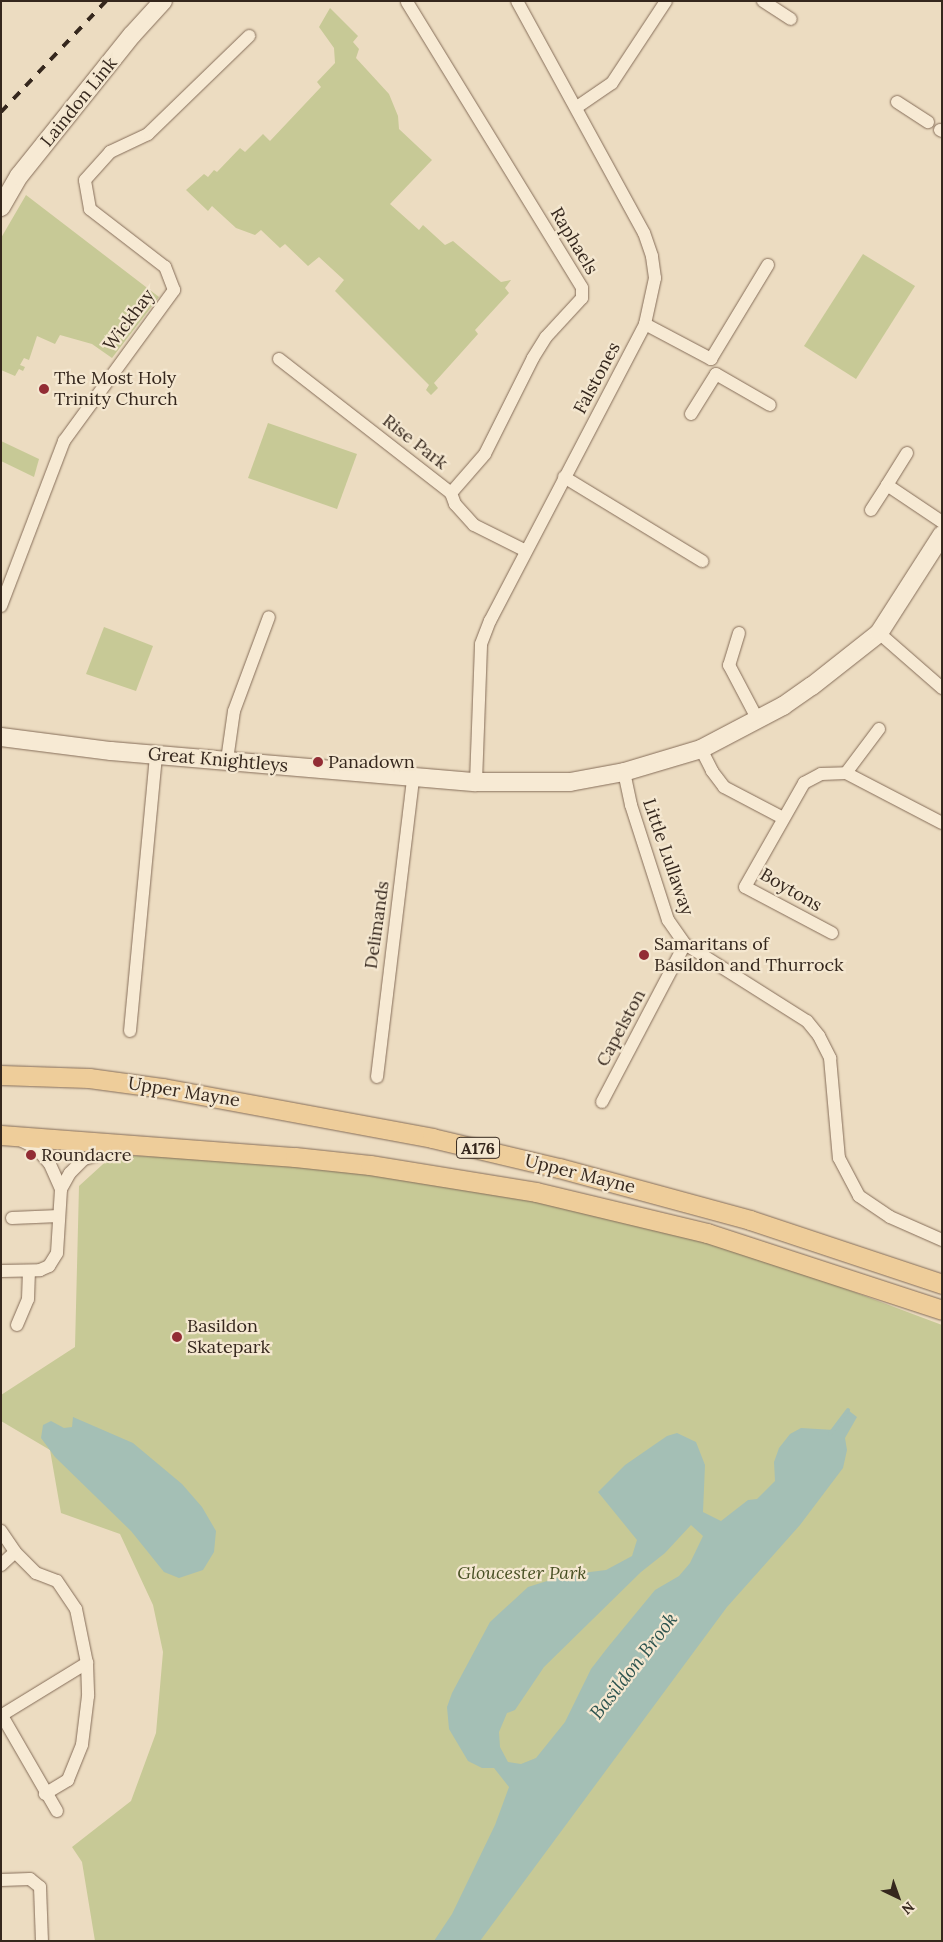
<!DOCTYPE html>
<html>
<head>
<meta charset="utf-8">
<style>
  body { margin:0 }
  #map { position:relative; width:943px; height:1942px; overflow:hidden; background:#ecdcc1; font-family:Lora,serif }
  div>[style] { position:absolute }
  .green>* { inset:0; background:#c7c996 }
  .water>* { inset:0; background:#a4bfb5 }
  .stream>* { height:4px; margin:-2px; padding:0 2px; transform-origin:2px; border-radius:2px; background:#a4bfb5 }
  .roads { filter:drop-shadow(0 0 1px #856d59) drop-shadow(0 0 1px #856d59) }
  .street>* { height:12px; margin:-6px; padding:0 6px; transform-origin:6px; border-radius:6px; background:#f7ead4 }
  .secondary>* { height:18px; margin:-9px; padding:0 9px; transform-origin:9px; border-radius:9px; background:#f7ead4 }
  .primary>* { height:19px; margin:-9.5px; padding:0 9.5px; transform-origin:9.5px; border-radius:9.5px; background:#eecd9a }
  .rail>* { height:4px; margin-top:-2px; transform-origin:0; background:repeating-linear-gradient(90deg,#35271d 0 9px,transparent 0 18px) }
  .dots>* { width:14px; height:14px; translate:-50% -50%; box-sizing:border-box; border:2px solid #f4e7d0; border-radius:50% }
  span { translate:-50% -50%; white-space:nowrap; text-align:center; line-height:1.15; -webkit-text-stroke:4.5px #f4e7d0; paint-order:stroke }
  .shield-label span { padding:1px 4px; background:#f4e7d0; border:1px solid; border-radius:4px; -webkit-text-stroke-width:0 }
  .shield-label { font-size:16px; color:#35271d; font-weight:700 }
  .street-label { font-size:18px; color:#35271d }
  .poi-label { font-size:18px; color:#35271d }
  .left { translate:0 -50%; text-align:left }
  .park-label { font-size:18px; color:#495125; font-style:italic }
  .water-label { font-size:19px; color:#2d544f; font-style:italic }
  .frame { position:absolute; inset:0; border:2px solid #35271d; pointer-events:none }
  .north { position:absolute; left:873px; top:1872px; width:50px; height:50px; -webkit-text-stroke:4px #f4e7d0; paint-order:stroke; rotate:138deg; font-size:14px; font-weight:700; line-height:20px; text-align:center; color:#35271d }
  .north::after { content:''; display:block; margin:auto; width:18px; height:22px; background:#35271d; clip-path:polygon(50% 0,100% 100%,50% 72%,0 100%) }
</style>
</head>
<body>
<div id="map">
  <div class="green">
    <div style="clip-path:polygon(330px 8px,358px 36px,353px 42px,359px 49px,356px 58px,389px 94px,398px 116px,399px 129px,432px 160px,390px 204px,419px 230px,423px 225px,445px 245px,453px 241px,501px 282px,511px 280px,505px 288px,509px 293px,475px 330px,478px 334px,434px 383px,438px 388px,431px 395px,426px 390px,429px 385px,335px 291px,344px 280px,319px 257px,308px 266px,285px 244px,280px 248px,261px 230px,255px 235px,236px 228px,212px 206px,208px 211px,186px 190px,204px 174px,208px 177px,214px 170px,217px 172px,240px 148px,245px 152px,263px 134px,270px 141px,321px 87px,317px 82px,335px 63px,334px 48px,319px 27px)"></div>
    <div style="clip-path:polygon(26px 195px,159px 297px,112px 358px,92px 344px,60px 335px,55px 344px,37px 336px,29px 360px,24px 358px,20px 365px,25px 367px,23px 371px,19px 369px,15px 376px,1px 370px,1px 238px)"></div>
    <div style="clip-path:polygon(863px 254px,915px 286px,856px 379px,804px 346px)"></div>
    <div style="clip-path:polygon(268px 423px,357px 454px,337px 509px,248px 478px)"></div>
    <div style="clip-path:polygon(1px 441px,39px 459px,34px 477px,1px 461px)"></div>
    <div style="clip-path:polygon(104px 627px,153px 646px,136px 691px,86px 674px)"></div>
    <div style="clip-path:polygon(113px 1155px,292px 1162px,528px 1194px,756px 1255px,942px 1325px,942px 1941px,95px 1941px,82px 1862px,72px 1847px,131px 1801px,156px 1733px,163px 1652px,153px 1605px,120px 1534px,61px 1513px,50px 1450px,1px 1421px,1px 1395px,75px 1347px,79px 1186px)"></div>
  </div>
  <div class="water">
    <div style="clip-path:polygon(evenodd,848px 1410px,857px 1417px,845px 1438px,847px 1450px,843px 1468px,800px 1525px,727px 1607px,480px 1941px,434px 1941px,452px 1914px,495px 1825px,509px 1787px,494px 1768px,482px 1768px,468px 1761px,449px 1729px,447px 1707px,452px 1693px,490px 1622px,528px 1587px,566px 1575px,606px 1570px,632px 1556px,637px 1540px,598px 1492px,625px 1465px,667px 1436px,677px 1433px,696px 1442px,705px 1465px,703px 1512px,721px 1521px,748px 1500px,757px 1499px,775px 1481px,774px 1462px,779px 1448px,790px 1434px,801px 1428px,834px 1430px,848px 1410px,691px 1525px,703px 1536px,690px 1563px,679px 1576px,655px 1590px,608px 1647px,591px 1669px,565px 1722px,536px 1758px,521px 1764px,508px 1762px,500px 1747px,499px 1732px,507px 1713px,515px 1710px,544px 1667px,641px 1572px,665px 1553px,691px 1525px)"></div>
    <div style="clip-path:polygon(73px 1417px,133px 1443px,182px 1484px,202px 1507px,216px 1531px,214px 1552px,203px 1570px,179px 1578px,164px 1572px,131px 1531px,55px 1457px,41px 1438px,43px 1425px,51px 1421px,64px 1428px,72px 1427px)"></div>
  </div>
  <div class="stream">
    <div style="left:830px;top:1434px;width:30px;rotate:-53deg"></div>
  </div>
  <div class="roads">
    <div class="street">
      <div style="left:763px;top:1px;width:33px;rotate:33deg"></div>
      <div style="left:407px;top:2px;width:335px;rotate:58.5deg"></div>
      <div style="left:582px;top:288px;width:10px;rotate:90deg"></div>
      <div style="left:582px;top:298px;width:53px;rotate:132.7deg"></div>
      <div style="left:546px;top:337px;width:25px;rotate:122deg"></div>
      <div style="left:533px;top:358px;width:107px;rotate:116.6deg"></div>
      <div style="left:485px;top:454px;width:52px;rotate:131.1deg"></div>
      <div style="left:897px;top:102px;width:37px;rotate:33deg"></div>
      <div style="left:577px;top:107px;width:42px;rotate:-34.4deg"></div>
      <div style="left:612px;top:83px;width:98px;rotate:-56.6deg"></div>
      <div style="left:940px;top:130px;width:2px;rotate:27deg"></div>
      <div style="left:645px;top:324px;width:75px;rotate:27.9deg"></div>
      <div style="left:711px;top:359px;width:110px;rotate:-58.8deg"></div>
      <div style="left:279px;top:359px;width:218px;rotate:37.9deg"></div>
      <div style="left:451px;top:493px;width:12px;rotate:70deg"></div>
      <div style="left:455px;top:504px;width:28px;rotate:48deg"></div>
      <div style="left:474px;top:525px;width:58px;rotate:26.6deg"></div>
      <div style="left:691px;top:414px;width:47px;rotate:-58deg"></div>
      <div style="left:716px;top:374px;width:62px;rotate:29.9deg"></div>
      <div style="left:907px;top:453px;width:38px;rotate:122deg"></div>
      <div style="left:887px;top:485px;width:66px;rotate:33.9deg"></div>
      <div style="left:564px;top:477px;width:162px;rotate:31.3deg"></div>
      <div style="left:871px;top:510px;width:30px;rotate:-57deg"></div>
      <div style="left:1px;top:606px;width:177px;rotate:-69.1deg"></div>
      <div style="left:64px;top:441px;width:187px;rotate:-53.9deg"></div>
      <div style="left:174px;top:290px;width:25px;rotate:-111deg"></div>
      <div style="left:165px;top:267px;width:95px;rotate:-142.3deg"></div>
      <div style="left:90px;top:209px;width:29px;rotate:-100deg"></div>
      <div style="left:85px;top:180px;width:38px;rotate:-48deg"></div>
      <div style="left:110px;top:152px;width:42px;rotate:-25.3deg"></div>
      <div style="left:148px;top:134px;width:141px;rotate:-44.1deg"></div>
      <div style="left:739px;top:633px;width:34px;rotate:107deg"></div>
      <div style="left:729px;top:665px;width:62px;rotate:62.2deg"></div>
      <div style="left:879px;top:633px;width:84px;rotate:41.1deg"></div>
      <div style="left:879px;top:729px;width:55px;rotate:126.9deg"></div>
      <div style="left:846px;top:773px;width:108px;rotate:27.5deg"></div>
      <div style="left:701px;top:749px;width:25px;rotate:63deg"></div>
      <div style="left:712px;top:771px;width:20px;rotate:53deg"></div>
      <div style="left:724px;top:787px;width:67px;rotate:27.7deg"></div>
      <div style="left:227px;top:760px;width:49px;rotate:-81.9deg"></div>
      <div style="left:234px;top:711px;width:100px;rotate:-69.6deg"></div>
      <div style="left:624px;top:772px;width:34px;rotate:78deg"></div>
      <div style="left:631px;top:805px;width:121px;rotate:72.2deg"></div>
      <div style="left:668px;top:920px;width:29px;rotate:55deg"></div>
      <div style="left:685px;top:944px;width:144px;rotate:32.3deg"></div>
      <div style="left:807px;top:1021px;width:19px;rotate:51deg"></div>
      <div style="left:819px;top:1036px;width:25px;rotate:63deg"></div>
      <div style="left:830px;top:1058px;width:100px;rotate:84.9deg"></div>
      <div style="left:839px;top:1158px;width:43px;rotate:62.2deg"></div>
      <div style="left:859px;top:1196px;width:37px;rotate:34deg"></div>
      <div style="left:890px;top:1217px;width:57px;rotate:23.9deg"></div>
      <div style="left:476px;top:782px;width:138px;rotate:-87.9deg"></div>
      <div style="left:481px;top:644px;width:25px;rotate:-69deg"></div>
      <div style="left:490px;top:621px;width:335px;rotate:-62.4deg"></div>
      <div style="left:645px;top:324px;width:47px;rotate:-77.7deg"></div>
      <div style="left:655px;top:278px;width:22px;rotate:-98deg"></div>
      <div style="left:652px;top:256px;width:24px;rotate:-109deg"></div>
      <div style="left:644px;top:233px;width:264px;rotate:-118.7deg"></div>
      <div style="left:832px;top:933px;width:98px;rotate:-152.1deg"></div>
      <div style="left:745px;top:887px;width:120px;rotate:-60.4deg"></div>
      <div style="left:804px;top:783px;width:19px;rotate:-28deg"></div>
      <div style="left:821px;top:774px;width:25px;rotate:-2deg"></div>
      <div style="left:130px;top:1031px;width:277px;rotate:-84.6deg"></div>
      <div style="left:377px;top:1077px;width:301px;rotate:-83.1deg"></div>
      <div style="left:602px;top:1102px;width:178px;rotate:-62.3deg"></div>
      <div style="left:61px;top:1189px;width:18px;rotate:-61deg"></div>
      <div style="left:70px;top:1173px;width:20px;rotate:-45deg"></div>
      <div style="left:84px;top:1159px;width:37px;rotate:-16deg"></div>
      <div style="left:12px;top:1218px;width:47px;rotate:-2.4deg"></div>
      <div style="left:1px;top:1271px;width:39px;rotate:-1deg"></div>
      <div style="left:40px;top:1270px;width:10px;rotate:-24deg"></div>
      <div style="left:49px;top:1266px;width:15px;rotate:-58deg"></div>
      <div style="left:57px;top:1253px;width:64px;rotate:-86.4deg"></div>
      <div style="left:61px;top:1189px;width:27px;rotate:-114deg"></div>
      <div style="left:50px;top:1164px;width:21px;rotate:-131deg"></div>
      <div style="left:36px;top:1148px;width:18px;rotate:-153deg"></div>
      <div style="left:17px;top:1325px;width:28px;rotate:-67deg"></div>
      <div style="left:28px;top:1299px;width:28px;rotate:-88deg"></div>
      <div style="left:1px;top:1531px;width:25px;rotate:56deg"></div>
      <div style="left:15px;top:1552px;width:30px;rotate:45deg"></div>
      <div style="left:36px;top:1573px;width:22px;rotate:21deg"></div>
      <div style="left:57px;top:1581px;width:34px;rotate:56deg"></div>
      <div style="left:76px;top:1609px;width:55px;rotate:78.5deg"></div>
      <div style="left:87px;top:1663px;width:33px;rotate:88deg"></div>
      <div style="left:88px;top:1696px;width:49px;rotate:97deg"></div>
      <div style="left:82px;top:1745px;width:38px;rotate:112deg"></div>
      <div style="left:68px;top:1780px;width:27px;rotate:149deg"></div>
      <div style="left:1px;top:1565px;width:19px;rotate:-43deg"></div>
      <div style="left:1px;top:1714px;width:112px;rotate:60deg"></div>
      <div style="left:2px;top:1715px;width:100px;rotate:-31.5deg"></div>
      <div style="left:1px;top:1880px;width:29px;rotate:-2deg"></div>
      <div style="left:30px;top:1879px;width:13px;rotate:39deg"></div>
      <div style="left:40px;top:1887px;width:54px;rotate:87.9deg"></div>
    </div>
    <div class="secondary">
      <div style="left:1px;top:207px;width:36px;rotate:-60deg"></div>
      <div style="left:19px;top:176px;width:181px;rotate:-51.3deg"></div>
      <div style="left:132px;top:35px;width:46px;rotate:-47.6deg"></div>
      <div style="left:1px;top:737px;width:111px;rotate:7.3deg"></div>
      <div style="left:111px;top:751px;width:366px;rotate:4.9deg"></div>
      <div style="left:476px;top:782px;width:94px"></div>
      <div style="left:570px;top:782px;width:55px;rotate:-10.5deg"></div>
      <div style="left:624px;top:772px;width:80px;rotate:-16.6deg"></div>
      <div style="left:701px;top:749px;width:93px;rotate:-27.7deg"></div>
      <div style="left:783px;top:706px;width:35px;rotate:-35deg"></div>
      <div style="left:812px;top:686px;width:85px;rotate:-38.3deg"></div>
      <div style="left:879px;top:633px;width:117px;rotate:-57.3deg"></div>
    </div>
    <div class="primary">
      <div style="left:1px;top:1075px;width:88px;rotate:2deg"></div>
      <div style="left:89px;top:1078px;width:75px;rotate:7.7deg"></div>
      <div style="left:163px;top:1088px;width:274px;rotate:10.5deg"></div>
      <div style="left:432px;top:1138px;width:130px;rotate:13.3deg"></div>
      <div style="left:559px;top:1168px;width:198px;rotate:15.2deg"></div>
      <div style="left:750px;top:1220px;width:202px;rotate:18.4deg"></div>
      <div style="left:1px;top:1135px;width:295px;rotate:4.3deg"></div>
      <div style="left:295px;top:1157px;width:75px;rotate:6.1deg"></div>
      <div style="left:370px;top:1165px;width:168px;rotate:9.2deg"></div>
      <div style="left:536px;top:1192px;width:176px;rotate:13.5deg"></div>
      <div style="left:707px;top:1233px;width:247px;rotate:18.1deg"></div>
    </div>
  </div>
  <div class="rail">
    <div style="left:1px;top:112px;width:153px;rotate:-46.6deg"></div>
  </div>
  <div class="dots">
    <div style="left:44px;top:389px;background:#922c34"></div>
    <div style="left:318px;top:762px;background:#922c34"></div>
    <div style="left:644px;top:955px;background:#922c34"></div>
    <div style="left:31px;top:1155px;background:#922c34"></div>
    <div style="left:177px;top:1337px;background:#922c34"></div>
  </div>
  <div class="shield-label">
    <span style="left:478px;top:1148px">A176</span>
  </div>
  <div class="street-label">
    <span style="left:79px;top:102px;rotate:-51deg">Laindon Link</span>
    <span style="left:574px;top:241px;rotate:59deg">Raphaels</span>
    <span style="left:129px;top:320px;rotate:-53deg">Wickhay</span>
    <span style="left:597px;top:378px;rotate:-62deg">Falstones</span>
    <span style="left:415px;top:442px;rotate:38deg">Rise Park</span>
    <span style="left:218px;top:760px;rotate:5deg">Great Knightleys</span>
    <span style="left:668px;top:857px;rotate:71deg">Little Lullaway</span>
    <span style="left:791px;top:890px;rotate:30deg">Boytons</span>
    <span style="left:377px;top:925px;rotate:-82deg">Delimands</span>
    <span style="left:621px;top:1028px;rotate:-62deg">Capelston</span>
    <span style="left:184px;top:1092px;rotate:9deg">Upper Mayne</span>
    <span style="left:580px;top:1174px;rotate:14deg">Upper Mayne</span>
  </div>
  <div class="poi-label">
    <span class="left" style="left:54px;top:389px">The Most Holy<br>Trinity Church</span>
    <span class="left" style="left:328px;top:762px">Panadown</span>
    <span class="left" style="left:654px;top:955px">Samaritans of<br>Basildon and Thurrock</span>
    <span class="left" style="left:41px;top:1155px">Roundacre</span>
    <span class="left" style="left:187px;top:1337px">Basildon<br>Skatepark</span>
  </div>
  <div class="park-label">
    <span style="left:522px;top:1573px">Gloucester Park</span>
  </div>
  <div class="water-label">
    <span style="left:634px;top:1666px;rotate:-52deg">Basildon Brook</span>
  </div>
  <div class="frame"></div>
  <div class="north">N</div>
</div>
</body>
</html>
